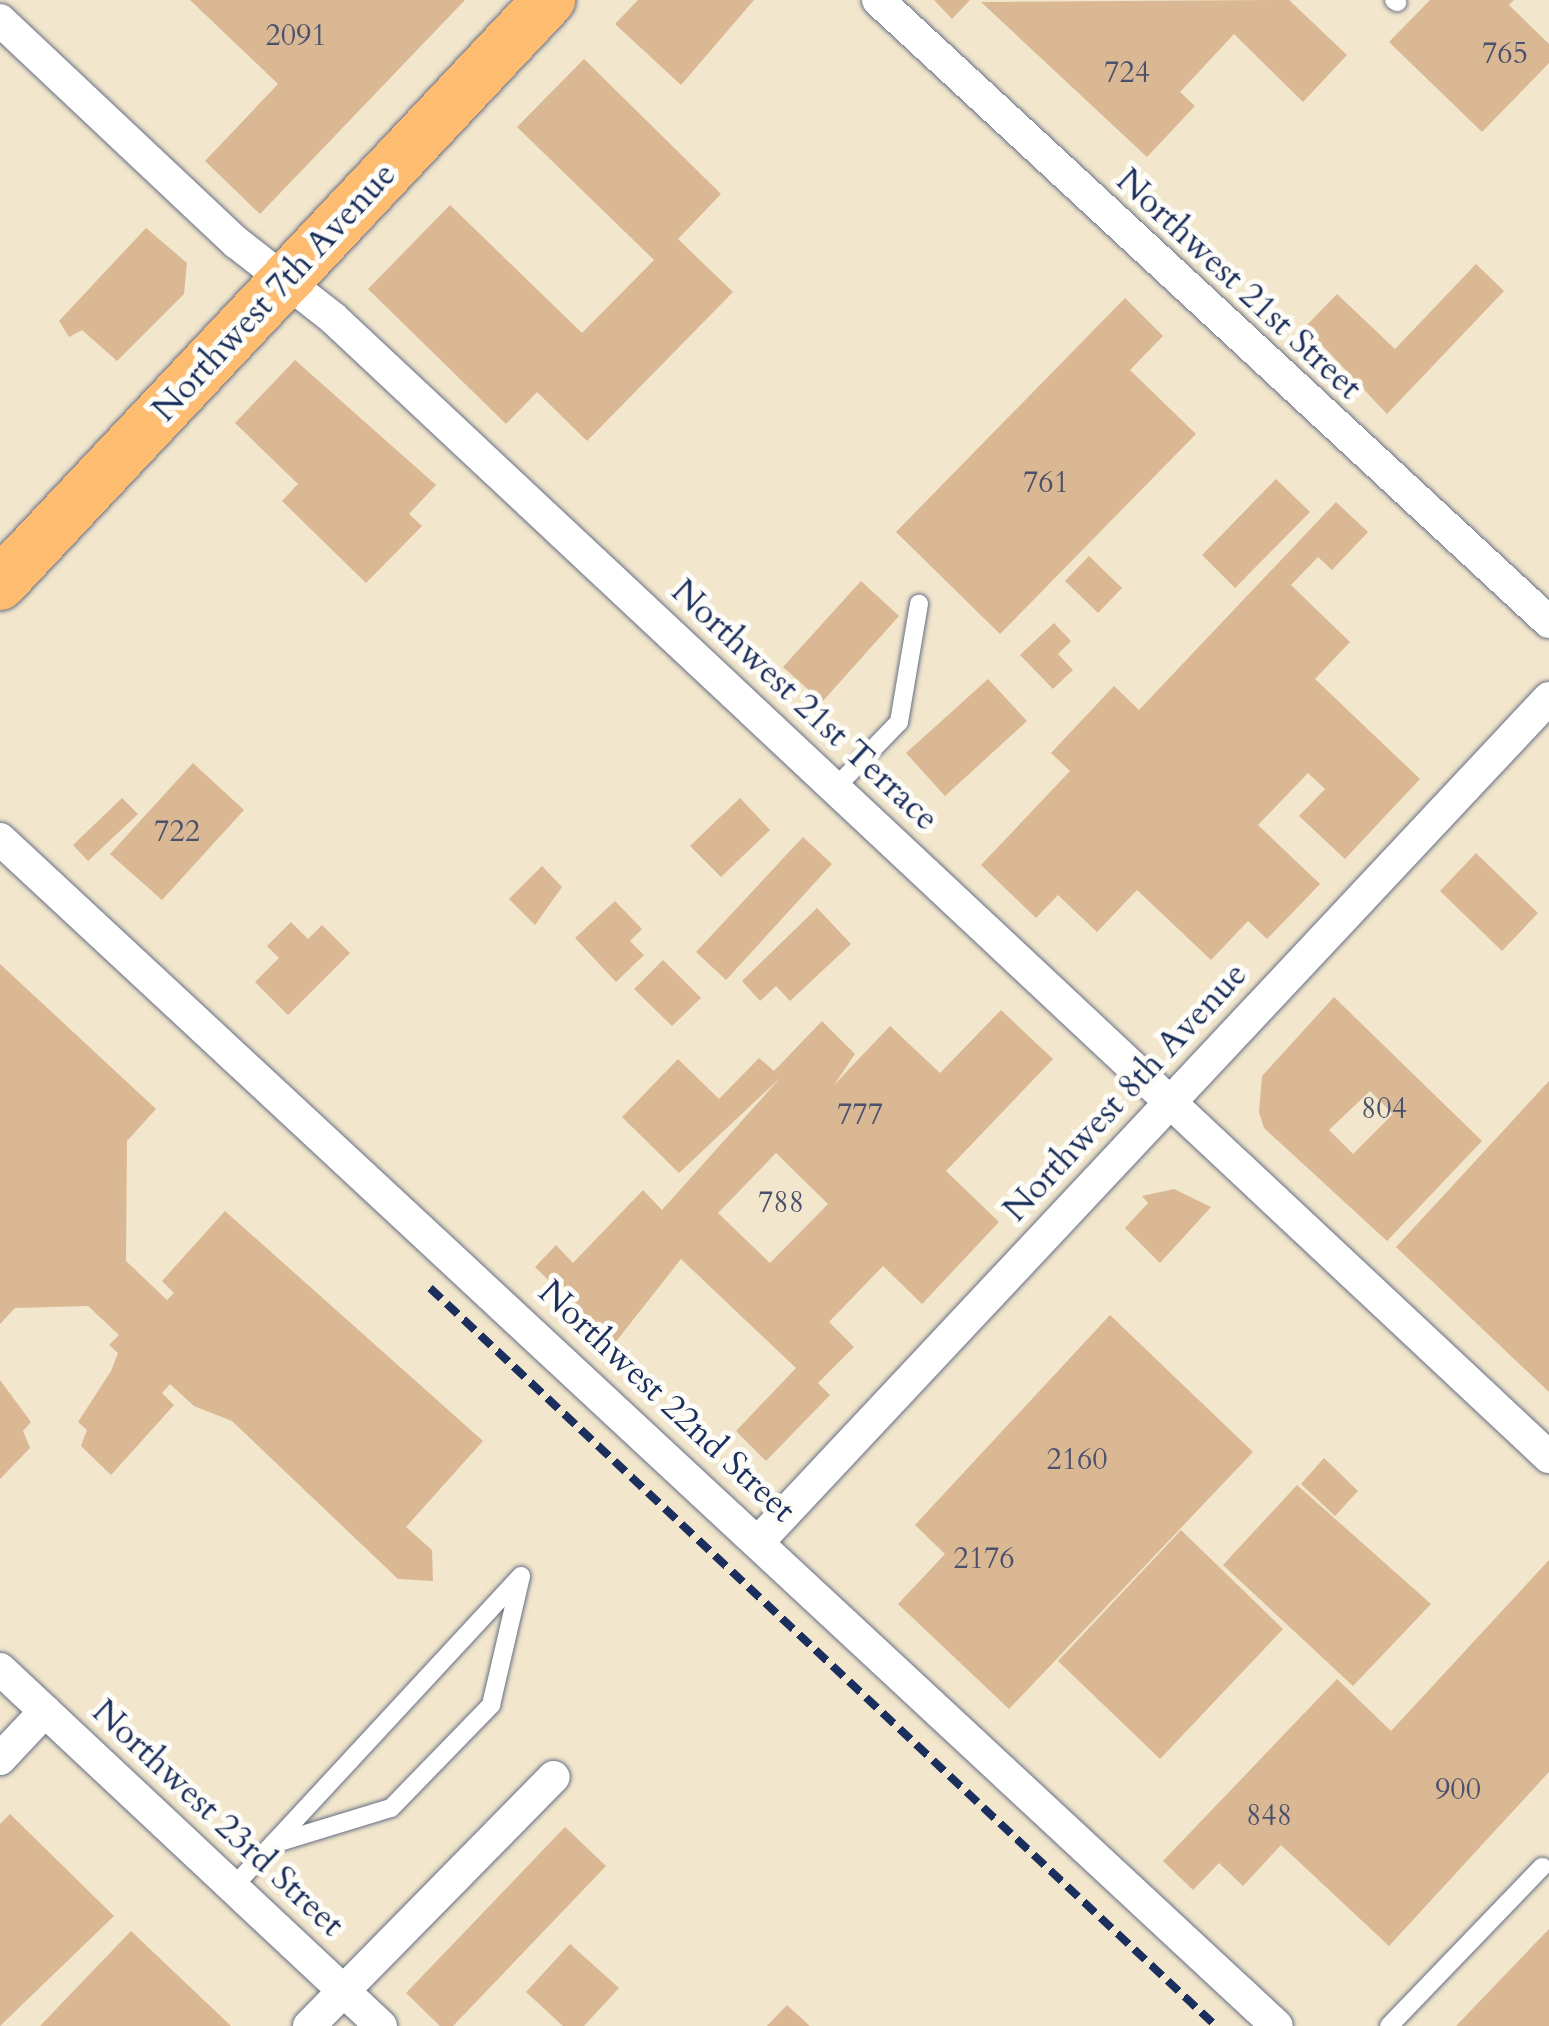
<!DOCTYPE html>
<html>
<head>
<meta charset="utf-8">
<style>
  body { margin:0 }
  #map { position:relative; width:1549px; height:2026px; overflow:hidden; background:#f2e6cc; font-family:Cardo,serif }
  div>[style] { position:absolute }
  .building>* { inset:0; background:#dab894 }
  .roads { filter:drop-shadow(0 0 2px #666f84) drop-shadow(0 0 2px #666f84) }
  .service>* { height:18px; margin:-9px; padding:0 9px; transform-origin:9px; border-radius:9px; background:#fff }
  .minor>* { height:32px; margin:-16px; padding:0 16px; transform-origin:16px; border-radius:16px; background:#fff }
  .primary>* { height:52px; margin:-26px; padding:0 26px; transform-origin:26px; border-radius:26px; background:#fdbc70 }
  .rail>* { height:8px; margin-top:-4px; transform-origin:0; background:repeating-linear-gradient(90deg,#1b2f5e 0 15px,transparent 0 23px) }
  span { translate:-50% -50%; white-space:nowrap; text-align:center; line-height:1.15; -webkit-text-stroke:10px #fdfcf7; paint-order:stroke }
  .number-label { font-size:30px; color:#4b516c }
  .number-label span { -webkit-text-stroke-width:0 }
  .street-label { font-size:35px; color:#1b2f5e }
</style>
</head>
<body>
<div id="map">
  <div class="building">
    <div style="clip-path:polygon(190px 0,465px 0,260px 214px,205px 161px,278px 84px)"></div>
    <div style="clip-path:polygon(638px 0,754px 0,681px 85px,615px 24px)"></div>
    <div style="clip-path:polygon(934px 0,970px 0,952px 19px)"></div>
    <div style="clip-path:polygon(1289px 0,1347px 55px,1303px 102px,1234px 34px,1180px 92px,1195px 106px,1147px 157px,981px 2px)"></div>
    <div style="clip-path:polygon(1430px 0,1514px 0,1509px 5px,1549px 44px,1549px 63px,1482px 132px,1389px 42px)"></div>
    <div style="clip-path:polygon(584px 59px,721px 194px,678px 239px,733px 292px,587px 441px,537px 392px,506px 424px,368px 289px,450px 205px,582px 333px,654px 260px,517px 127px)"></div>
    <div style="clip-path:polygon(146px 228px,187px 263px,184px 294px,117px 361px,82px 330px,69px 337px,59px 321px)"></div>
    <div style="clip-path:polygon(1476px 264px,1504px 291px,1387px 414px,1305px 327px,1337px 294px,1395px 349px)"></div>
    <div style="clip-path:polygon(1125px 298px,1163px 336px,1130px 370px,1196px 434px,1000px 634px,896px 532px)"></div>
    <div style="clip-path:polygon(295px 360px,436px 485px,409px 514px,422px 526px,366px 583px,282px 501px,298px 484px,235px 423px)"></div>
    <div style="clip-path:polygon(1276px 479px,1310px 512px,1235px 588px,1202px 555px)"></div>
    <div style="clip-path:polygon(1336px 502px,1368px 532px,1332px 570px,1318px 557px,1291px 585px,1350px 642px,1315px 679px,1420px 779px,1345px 859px,1299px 816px,1325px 789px,1308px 773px,1258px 825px,1320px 884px,1267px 939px,1248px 921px,1211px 960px,1137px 890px,1097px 932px,1058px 895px,1036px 918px,981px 865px,1070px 771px,1051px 753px,1114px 686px,1139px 710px)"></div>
    <div style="clip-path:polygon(1089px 556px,1122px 588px,1098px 613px,1065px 581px)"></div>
    <div style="clip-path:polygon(861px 581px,899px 616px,822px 702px,783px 667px)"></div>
    <div style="clip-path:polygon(1054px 623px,1071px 641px,1058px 654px,1073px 670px,1053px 689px,1020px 655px)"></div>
    <div style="clip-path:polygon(988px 679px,1027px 721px,945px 796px,906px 753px)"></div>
    <div style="clip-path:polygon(193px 763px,244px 810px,162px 900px,110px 854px)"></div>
    <div style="clip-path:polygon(122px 798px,138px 814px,88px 861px,73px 845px)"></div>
    <div style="clip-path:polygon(740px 798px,770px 830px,721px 877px,690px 846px)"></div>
    <div style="clip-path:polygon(803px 837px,832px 864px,726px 980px,696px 952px)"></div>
    <div style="clip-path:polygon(1476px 853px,1538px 913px,1502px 951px,1440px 891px)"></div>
    <div style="clip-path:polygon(542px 866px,562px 887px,535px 925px,509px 899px)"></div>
    <div style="clip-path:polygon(615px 901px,642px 929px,630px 941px,644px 955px,616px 982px,575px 938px)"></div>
    <div style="clip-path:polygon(817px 908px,851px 944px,790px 1001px,776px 986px,760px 1001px,742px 981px)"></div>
    <div style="clip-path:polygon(291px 922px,308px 939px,322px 925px,350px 953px,288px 1015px,255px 982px,279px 958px,267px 946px)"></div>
    <div style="clip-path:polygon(663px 960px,701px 998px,672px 1026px,634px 989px)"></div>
    <div style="clip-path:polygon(0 964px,156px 1109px,127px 1141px,126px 1261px,167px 1300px,174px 1293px,162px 1281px,225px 1211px,483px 1441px,406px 1527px,432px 1550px,433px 1581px,398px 1579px,232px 1421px,194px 1406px,170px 1384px,162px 1393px,174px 1405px,111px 1475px,81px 1446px,87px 1430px,78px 1422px,111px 1371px,118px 1353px,109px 1345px,119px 1335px,88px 1306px,15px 1308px,0 1324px)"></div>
    <div style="clip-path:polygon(evenodd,1334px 997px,1482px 1141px,1387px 1241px,1264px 1128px,1259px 1112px,1262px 1076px,1334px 997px,1370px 1091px,1393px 1114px,1353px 1154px,1329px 1130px,1370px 1091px)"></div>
    <div style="clip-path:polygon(evenodd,1001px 1010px,1053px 1059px,946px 1171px,999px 1222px,922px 1304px,883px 1266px,829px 1322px,854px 1347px,818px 1383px,830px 1395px,766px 1461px,736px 1431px,796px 1368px,681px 1259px,614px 1344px,535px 1267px,556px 1245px,573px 1263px,643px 1190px,662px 1210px,780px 1078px,679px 1173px,622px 1117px,678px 1059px,719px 1099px,759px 1058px,774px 1071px,822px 1021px,855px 1054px,834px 1085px,890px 1026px,940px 1073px,1001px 1010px,776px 1153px,828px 1204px,770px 1263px,718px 1213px,776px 1153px)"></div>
    <div style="clip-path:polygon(1549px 1081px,1549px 1392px,1396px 1247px)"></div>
    <div style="clip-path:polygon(1174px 1189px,1211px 1207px,1160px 1263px,1125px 1228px,1148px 1203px,1142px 1196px)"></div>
    <div style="clip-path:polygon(1110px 1315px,1253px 1452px,1009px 1709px,898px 1604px,945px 1554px,915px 1525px)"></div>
    <div style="clip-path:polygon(0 1380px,31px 1422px,23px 1431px,30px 1448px,0 1479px)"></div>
    <div style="clip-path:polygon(1324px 1458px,1358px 1491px,1335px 1516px,1301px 1484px)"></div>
    <div style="clip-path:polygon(1297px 1485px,1431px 1604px,1353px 1686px,1223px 1565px)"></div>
    <div style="clip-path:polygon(1181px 1530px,1283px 1629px,1160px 1759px,1058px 1661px)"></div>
    <div style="clip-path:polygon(1549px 1560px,1549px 1772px,1389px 1946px,1281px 1845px,1243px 1886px,1219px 1863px,1193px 1890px,1163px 1861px,1337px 1679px,1391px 1731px)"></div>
    <div style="clip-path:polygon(10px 1814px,114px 1916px,0 2026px,0 1824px)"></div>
    <div style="clip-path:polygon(565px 1827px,606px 1866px,453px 2026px,440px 2026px,406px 1993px)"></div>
    <div style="clip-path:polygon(1549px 1929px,1549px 2026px,1456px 2026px)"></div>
    <div style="clip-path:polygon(131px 1931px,231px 2026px,40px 2026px)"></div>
    <div style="clip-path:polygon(570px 1944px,619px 1988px,584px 2026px,563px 2026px,526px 1992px)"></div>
    <div style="clip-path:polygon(787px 2005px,810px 2026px,767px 2026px)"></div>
  </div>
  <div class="roads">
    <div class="service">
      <div style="left:1394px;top:0;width:4px;rotate:34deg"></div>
      <div style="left:835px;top:788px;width:92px;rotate:-45.9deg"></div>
      <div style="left:899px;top:722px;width:120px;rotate:-80.4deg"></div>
      <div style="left:273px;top:1844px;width:123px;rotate:-17deg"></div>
      <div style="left:391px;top:1808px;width:144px;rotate:-45.8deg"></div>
      <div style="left:491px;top:1705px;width:132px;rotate:-76.9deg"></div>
      <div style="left:233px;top:1887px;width:424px;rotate:-47.2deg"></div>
      <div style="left:1389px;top:2026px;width:221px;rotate:-46.1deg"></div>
    </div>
    <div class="minor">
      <div style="left:878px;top:0;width:915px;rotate:42.83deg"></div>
      <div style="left:0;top:20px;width:325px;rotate:43.3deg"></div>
      <div style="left:237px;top:243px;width:122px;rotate:38deg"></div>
      <div style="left:333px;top:318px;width:1666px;rotate:43.13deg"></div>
      <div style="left:0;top:839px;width:1743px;rotate:42.91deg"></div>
      <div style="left:760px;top:1540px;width:1154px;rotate:-46.86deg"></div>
      <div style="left:0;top:1669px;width:522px;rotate:43.14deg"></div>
      <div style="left:0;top:1759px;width:66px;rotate:-46.8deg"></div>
      <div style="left:309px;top:2026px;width:349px;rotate:-45.5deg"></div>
    </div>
    <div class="primary">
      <div style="left:0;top:584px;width:802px;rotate:-46.77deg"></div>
    </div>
  </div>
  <div class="rail">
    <div style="left:430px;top:1288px;width:1078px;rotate:43.2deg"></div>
  </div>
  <div class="number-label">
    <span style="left:296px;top:36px">2091</span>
    <span style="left:1505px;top:54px">765</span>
    <span style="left:1127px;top:73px">724</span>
    <span style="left:1046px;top:483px">761</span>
    <span style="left:177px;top:832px">722</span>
    <span style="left:1384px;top:1109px">804</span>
    <span style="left:860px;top:1115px">777</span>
    <span style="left:781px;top:1203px">788</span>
    <span style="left:1077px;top:1460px">2160</span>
    <span style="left:984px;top:1559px">2176</span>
    <span style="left:1458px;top:1790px">900</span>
    <span style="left:1269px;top:1816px">848</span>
  </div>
  <div class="street-label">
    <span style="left:1239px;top:284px;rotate:43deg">Northwest 21st Street</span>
    <span style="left:274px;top:292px;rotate:-47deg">Northwest 7th Avenue</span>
    <span style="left:805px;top:705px;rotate:43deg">Northwest 21st Terrace</span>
    <span style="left:1125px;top:1092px;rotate:-47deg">Northwest 8th Avenue</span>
    <span style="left:667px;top:1401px;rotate:43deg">Northwest 22nd Street</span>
    <span style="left:218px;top:1818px;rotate:43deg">Northwest 23rd Street</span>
  </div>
</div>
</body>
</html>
